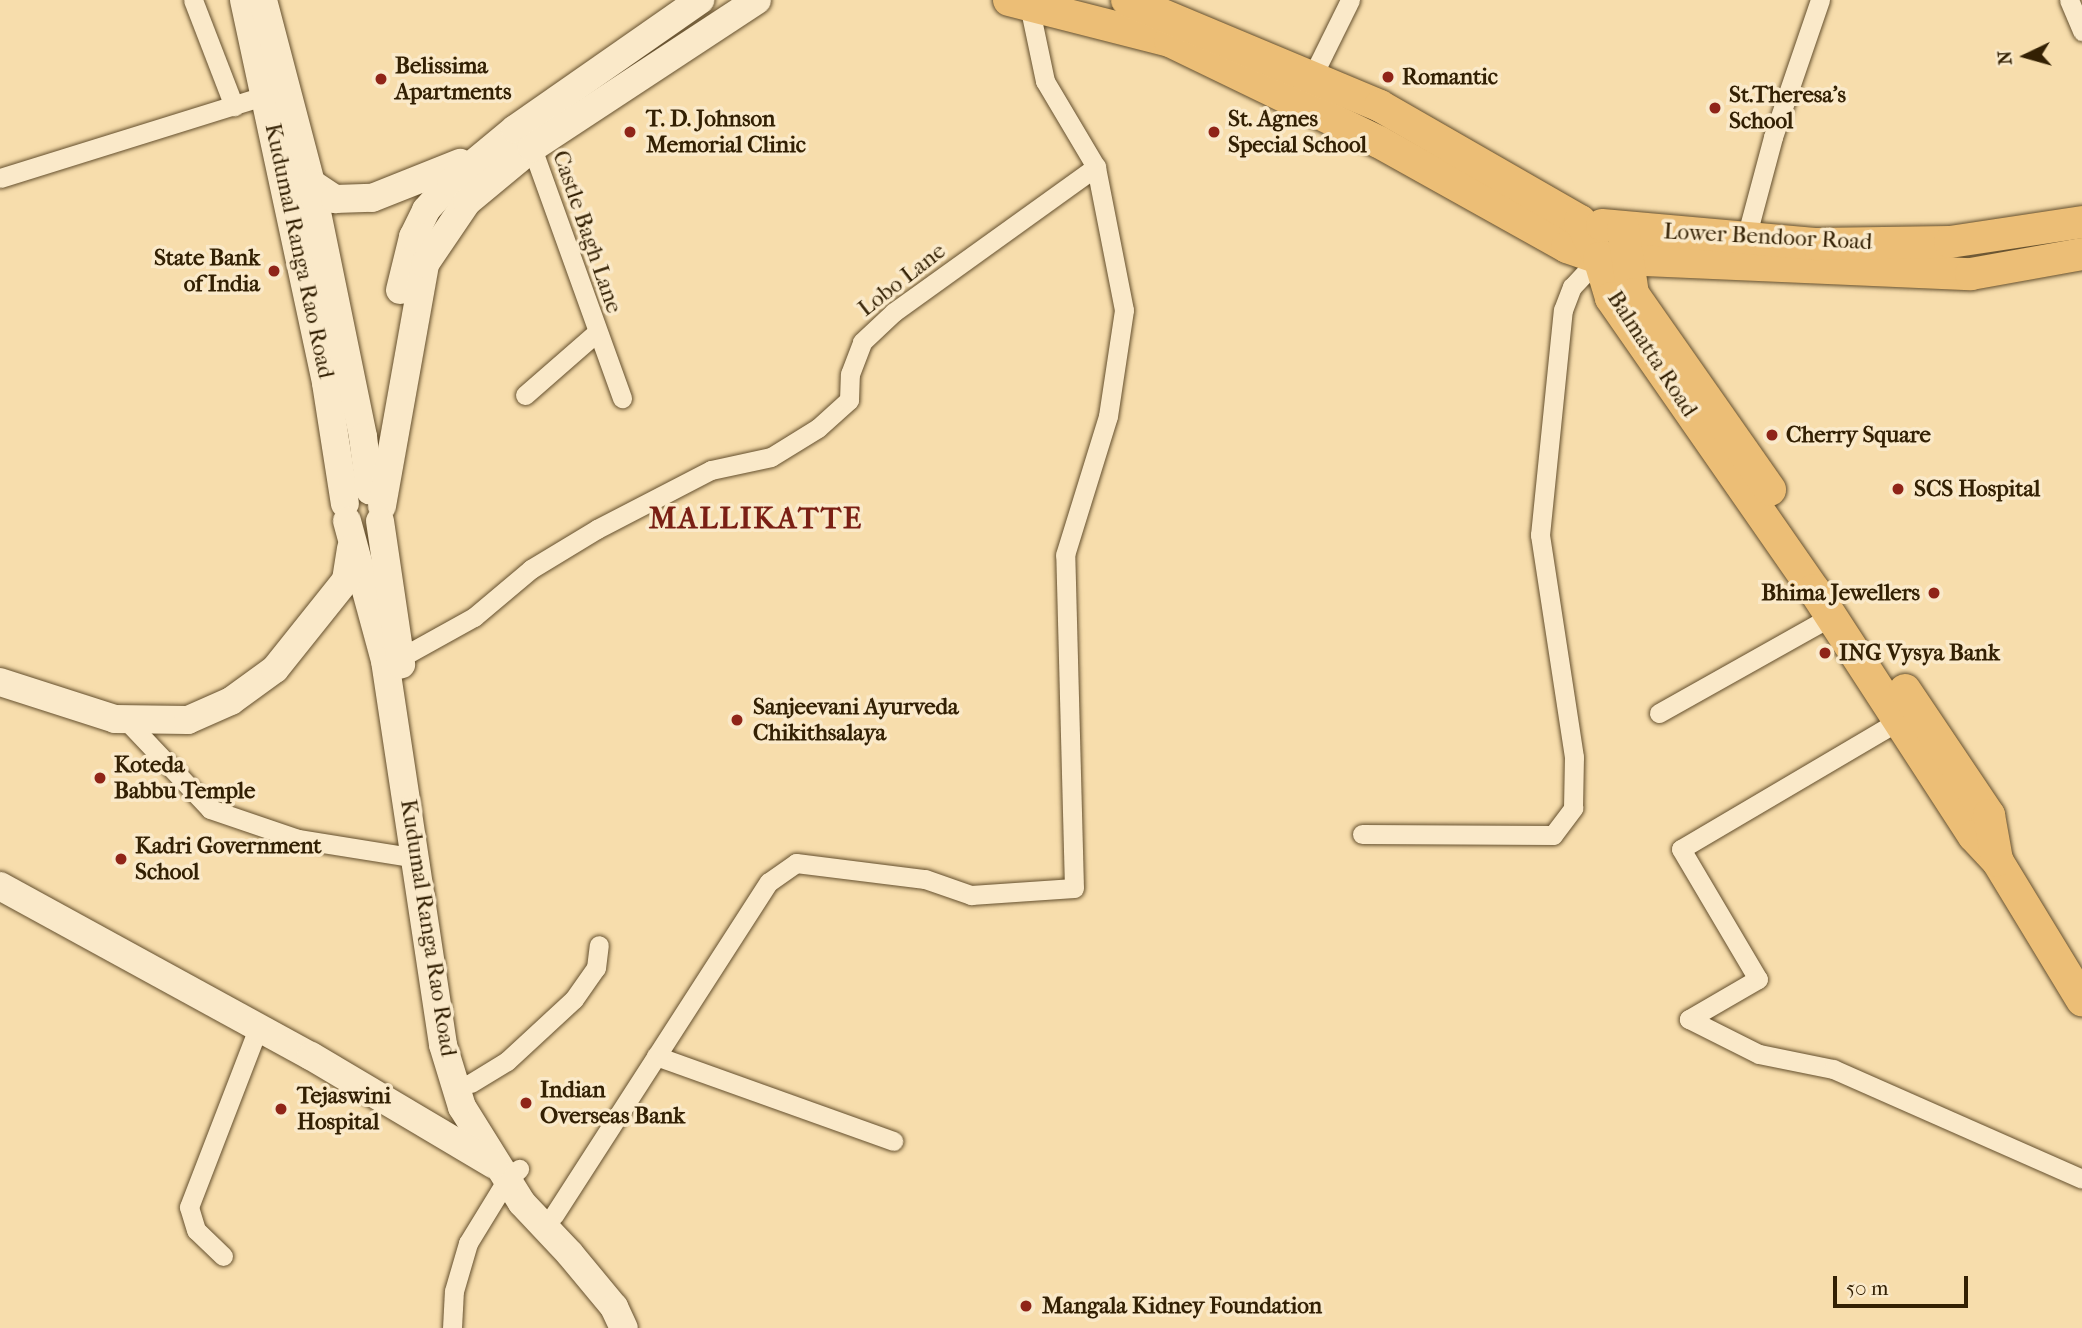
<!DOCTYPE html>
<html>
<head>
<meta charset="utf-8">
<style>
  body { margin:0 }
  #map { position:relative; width:2082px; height:1328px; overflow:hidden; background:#f7ddac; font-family:"IM FELL French Canon",serif }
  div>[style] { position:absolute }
  .roads { filter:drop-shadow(0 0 2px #644f2d) drop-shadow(0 0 2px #644f2d) }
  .street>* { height:19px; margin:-9.5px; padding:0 9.5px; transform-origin:9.5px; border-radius:9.5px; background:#fae9c9 }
  .secondary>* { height:28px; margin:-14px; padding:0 14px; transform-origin:14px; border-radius:14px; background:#fae9c9 }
  .primary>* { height:32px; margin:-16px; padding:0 16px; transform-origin:16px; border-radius:16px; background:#ecbe76 }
  .dots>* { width:19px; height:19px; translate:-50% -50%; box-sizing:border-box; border:4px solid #fae9c9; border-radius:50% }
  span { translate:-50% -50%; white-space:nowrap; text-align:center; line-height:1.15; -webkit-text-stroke:7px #fae9c9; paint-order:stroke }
  .poi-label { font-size:23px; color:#332003; font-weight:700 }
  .left { translate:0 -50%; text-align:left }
  .right { translate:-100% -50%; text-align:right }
  .street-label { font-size:23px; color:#332003 }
  .district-label { font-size:30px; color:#7a1f14; font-weight:700; letter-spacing:2px }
  .north { position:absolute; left:1991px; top:21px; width:70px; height:70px; -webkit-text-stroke:5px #fae9c9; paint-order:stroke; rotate:265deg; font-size:19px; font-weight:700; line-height:28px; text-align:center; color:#332003 }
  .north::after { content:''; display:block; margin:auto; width:24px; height:32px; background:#332003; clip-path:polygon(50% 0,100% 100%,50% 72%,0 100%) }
  .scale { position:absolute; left:1833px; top:1276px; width:135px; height:32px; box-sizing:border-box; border:4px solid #332003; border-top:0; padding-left:9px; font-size:21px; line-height:24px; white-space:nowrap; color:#332003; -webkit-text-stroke:5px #fae9c9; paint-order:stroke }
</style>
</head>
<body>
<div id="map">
  <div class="roads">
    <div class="street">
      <div style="left:193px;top:0;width:114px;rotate:68.9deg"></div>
      <div style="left:2069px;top:0;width:34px;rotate:67deg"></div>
      <div style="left:1312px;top:77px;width:86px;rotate:-63.7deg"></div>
      <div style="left:532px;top:148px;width:266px;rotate:70.2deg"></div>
      <div style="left:0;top:178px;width:289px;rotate:-17.3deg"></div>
      <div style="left:1746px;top:238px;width:105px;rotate:-75deg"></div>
      <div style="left:1773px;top:137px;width:145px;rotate:-71.1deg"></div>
      <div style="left:525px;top:395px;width:94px;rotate:-41.1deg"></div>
      <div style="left:400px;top:658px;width:85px;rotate:-29deg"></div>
      <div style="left:474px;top:617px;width:75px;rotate:-40.1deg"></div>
      <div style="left:531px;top:569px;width:77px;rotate:-31.2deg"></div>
      <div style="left:597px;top:529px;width:128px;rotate:-27.4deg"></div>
      <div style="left:711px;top:470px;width:61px;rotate:-12.2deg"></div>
      <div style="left:771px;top:457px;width:55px;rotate:-31.7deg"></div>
      <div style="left:818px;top:428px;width:42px;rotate:-42.1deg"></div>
      <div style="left:849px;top:400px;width:26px;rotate:-88deg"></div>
      <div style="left:850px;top:374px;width:34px;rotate:-69deg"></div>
      <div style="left:862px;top:342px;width:44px;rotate:-43.2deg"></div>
      <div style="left:894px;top:312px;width:249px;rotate:-35.7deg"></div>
      <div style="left:1096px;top:167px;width:100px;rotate:-120.7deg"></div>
      <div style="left:1045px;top:81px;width:78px;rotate:-101.9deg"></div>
      <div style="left:1659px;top:713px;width:198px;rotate:-29.3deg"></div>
      <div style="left:125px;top:719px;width:124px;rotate:46.6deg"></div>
      <div style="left:210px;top:809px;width:93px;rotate:18.8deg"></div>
      <div style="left:298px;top:839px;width:121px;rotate:9.1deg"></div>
      <div style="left:1900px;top:720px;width:254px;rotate:149.5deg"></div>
      <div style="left:1681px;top:849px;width:151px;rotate:59.4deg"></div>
      <div style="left:1758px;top:979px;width:80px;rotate:149.9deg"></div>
      <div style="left:1689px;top:1019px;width:78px;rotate:26.6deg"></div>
      <div style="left:1759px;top:1054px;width:76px;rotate:11.5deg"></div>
      <div style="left:1833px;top:1069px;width:272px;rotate:23.8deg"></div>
      <div style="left:1362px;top:834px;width:191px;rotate:0.3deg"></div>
      <div style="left:1553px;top:835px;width:34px;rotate:-53deg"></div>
      <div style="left:1573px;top:808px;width:51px;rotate:-88.9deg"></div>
      <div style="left:1574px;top:757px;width:225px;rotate:-98.7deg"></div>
      <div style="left:1540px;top:535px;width:226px;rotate:-84.2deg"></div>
      <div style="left:1563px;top:310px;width:25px;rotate:-69deg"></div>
      <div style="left:1572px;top:287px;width:40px;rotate:-47deg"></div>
      <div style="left:656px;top:1056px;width:252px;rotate:19.7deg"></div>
      <div style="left:471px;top:1083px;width:42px;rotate:-31.4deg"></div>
      <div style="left:507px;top:1061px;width:91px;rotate:-42.8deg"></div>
      <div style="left:574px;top:999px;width:38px;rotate:-55deg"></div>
      <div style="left:596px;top:968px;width:23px;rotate:-83deg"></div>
      <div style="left:554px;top:1215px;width:396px;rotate:-57.2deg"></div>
      <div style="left:769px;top:882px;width:33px;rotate:-35deg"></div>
      <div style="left:796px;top:863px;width:130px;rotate:7.1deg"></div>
      <div style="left:925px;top:879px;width:49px;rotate:19.2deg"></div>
      <div style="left:971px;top:895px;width:103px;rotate:-3.9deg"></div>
      <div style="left:1074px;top:888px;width:333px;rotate:-91.5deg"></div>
      <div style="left:1065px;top:555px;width:145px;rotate:-72.8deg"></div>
      <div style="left:1108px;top:416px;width:107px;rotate:-81.4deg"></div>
      <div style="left:1124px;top:310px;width:146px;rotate:-101.1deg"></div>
      <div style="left:223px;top:1256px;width:37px;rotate:-136deg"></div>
      <div style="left:196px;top:1230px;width:24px;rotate:-107deg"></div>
      <div style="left:189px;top:1207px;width:192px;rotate:-68.9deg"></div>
      <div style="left:452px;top:1328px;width:37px;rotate:-87deg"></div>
      <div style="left:454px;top:1291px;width:50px;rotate:-73.7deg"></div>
      <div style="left:468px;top:1243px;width:73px;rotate:-58.5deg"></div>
      <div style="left:506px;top:1181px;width:18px;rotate:-43deg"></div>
    </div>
    <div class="secondary">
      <div style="left:244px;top:0;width:392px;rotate:77.9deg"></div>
      <div style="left:326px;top:383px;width:122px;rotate:81.1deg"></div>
      <div style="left:263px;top:0;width:189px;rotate:75.3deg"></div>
      <div style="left:311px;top:183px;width:259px;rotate:78.4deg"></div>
      <div style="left:363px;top:437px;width:54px;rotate:82.6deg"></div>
      <div style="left:311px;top:183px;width:29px;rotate:34deg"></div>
      <div style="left:335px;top:199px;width:37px;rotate:-2deg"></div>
      <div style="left:372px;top:198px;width:95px;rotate:-21.7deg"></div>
      <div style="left:400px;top:290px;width:55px;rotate:-76.2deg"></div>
      <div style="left:413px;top:237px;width:30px;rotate:-64deg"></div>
      <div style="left:426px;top:210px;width:38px;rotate:-48deg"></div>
      <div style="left:451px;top:182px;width:83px;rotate:-39.6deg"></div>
      <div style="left:515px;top:129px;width:226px;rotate:-34.9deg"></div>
      <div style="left:382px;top:506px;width:246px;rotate:-79.9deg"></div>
      <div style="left:425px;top:264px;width:75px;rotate:-55.9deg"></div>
      <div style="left:467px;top:202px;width:85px;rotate:-39.7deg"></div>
      <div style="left:532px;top:148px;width:269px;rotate:-33.3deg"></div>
      <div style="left:347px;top:521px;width:145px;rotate:74.8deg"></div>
      <div style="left:385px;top:661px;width:388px;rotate:81.4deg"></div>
      <div style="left:443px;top:1045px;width:65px;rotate:73deg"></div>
      <div style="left:462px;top:1107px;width:113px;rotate:58deg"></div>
      <div style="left:522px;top:1203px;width:70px;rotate:46.7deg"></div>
      <div style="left:570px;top:1254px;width:69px;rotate:50.3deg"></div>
      <div style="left:614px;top:1307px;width:23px;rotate:65deg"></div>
      <div style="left:380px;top:521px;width:145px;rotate:81.6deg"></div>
      <div style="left:0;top:682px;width:121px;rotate:17.8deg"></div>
      <div style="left:115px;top:719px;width:73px;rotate:0.8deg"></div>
      <div style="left:188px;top:720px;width:47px;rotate:-23.8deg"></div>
      <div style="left:231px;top:701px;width:54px;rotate:-36deg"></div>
      <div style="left:275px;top:669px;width:114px;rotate:-51.4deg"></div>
      <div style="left:346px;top:580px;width:32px;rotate:-81deg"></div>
      <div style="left:0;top:886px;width:354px;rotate:28.7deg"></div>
      <div style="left:311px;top:1056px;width:212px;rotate:30.7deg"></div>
    </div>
    <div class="primary">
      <div style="left:1009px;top:0;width:166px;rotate:14.3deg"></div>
      <div style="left:1170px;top:41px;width:232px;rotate:25.8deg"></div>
      <div style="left:1379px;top:142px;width:215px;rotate:29.2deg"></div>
      <div style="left:1567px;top:247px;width:34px;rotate:19deg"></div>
      <div style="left:1599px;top:258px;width:372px;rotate:2.5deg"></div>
      <div style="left:1971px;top:274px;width:113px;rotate:-10.2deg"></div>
      <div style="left:1127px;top:0;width:274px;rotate:22.7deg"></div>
      <div style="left:1380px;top:106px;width:231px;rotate:29.9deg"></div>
      <div style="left:1580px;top:221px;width:42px;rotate:62.8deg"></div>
      <div style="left:1599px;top:258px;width:42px;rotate:73.3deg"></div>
      <div style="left:1611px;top:298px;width:356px;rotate:55.2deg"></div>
      <div style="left:1814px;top:590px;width:293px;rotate:57deg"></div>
      <div style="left:1974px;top:836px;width:35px;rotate:47deg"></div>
      <div style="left:1998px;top:862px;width:162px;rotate:58.7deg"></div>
      <div style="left:1602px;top:225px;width:216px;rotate:5.1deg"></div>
      <div style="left:1817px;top:244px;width:133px;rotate:-0.9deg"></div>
      <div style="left:1950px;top:242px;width:134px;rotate:-8.6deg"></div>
      <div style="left:1623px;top:228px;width:67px;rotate:81.4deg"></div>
      <div style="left:1633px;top:294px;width:239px;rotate:55deg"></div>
      <div style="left:1905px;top:690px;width:151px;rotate:56.1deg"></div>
      <div style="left:1989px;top:815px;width:46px;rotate:79.9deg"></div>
    </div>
  </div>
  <div class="dots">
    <div style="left:1388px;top:77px;background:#8f2418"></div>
    <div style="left:381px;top:79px;background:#8f2418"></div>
    <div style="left:1715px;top:108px;background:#8f2418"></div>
    <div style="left:630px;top:132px;background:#8f2418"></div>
    <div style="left:1214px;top:132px;background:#8f2418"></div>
    <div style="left:274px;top:271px;background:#8f2418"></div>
    <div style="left:1772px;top:435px;background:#8f2418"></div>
    <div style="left:1898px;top:489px;background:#8f2418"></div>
    <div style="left:1934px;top:593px;background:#8f2418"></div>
    <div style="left:1825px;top:653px;background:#8f2418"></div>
    <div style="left:737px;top:720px;background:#8f2418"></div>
    <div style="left:100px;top:778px;background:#8f2418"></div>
    <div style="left:121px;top:859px;background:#8f2418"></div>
    <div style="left:526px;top:1103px;background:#8f2418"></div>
    <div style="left:281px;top:1109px;background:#8f2418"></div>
    <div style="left:1026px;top:1306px;background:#8f2418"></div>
  </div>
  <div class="poi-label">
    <span class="left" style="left:395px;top:79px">Belissima<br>Apartments</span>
    <span class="left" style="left:1402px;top:77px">Romantic</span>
    <span class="left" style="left:1729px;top:108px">St.Theresa's<br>School</span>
    <span class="left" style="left:646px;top:132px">T. D. Johnson<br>Memorial Clinic</span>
    <span class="left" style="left:1228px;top:132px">St. Agnes<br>Special School</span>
    <span class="right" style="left:260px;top:271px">State Bank<br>of India</span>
    <span class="left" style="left:1786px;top:435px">Cherry Square</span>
    <span class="left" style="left:1914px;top:489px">SCS Hospital</span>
    <span class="right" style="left:1920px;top:593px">Bhima Jewellers</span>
    <span class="left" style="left:1839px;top:653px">ING Vysya Bank</span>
    <span class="left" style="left:753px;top:720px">Sanjeevani Ayurveda<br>Chikithsalaya</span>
    <span class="left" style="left:114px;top:778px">Koteda<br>Babbu Temple</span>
    <span class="left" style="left:135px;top:859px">Kadri Government<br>School</span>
    <span class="left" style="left:540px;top:1103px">Indian<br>Overseas Bank</span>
    <span class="left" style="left:297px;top:1109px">Tejaswini<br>Hospital</span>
    <span class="left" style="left:1042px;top:1306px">Mangala Kidney Foundation</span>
  </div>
  <div class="street-label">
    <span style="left:587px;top:232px;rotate:71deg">Castle Bagh Lane</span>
    <span style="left:1768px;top:237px;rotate:3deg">Lower Bendoor Road</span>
    <span style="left:299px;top:251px;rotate:78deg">Kudumal Ranga Rao Road</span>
    <span style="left:902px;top:280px;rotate:-38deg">Lobo Lane</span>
    <span style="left:1652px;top:354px;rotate:57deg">Balmatta Road</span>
    <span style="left:428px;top:928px;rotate:81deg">Kudumal Ranga Rao Road</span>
  </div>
  <div class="district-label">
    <span style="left:756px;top:519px">MALLIKATTE</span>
  </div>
  <div class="north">N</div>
  <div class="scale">50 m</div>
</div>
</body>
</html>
